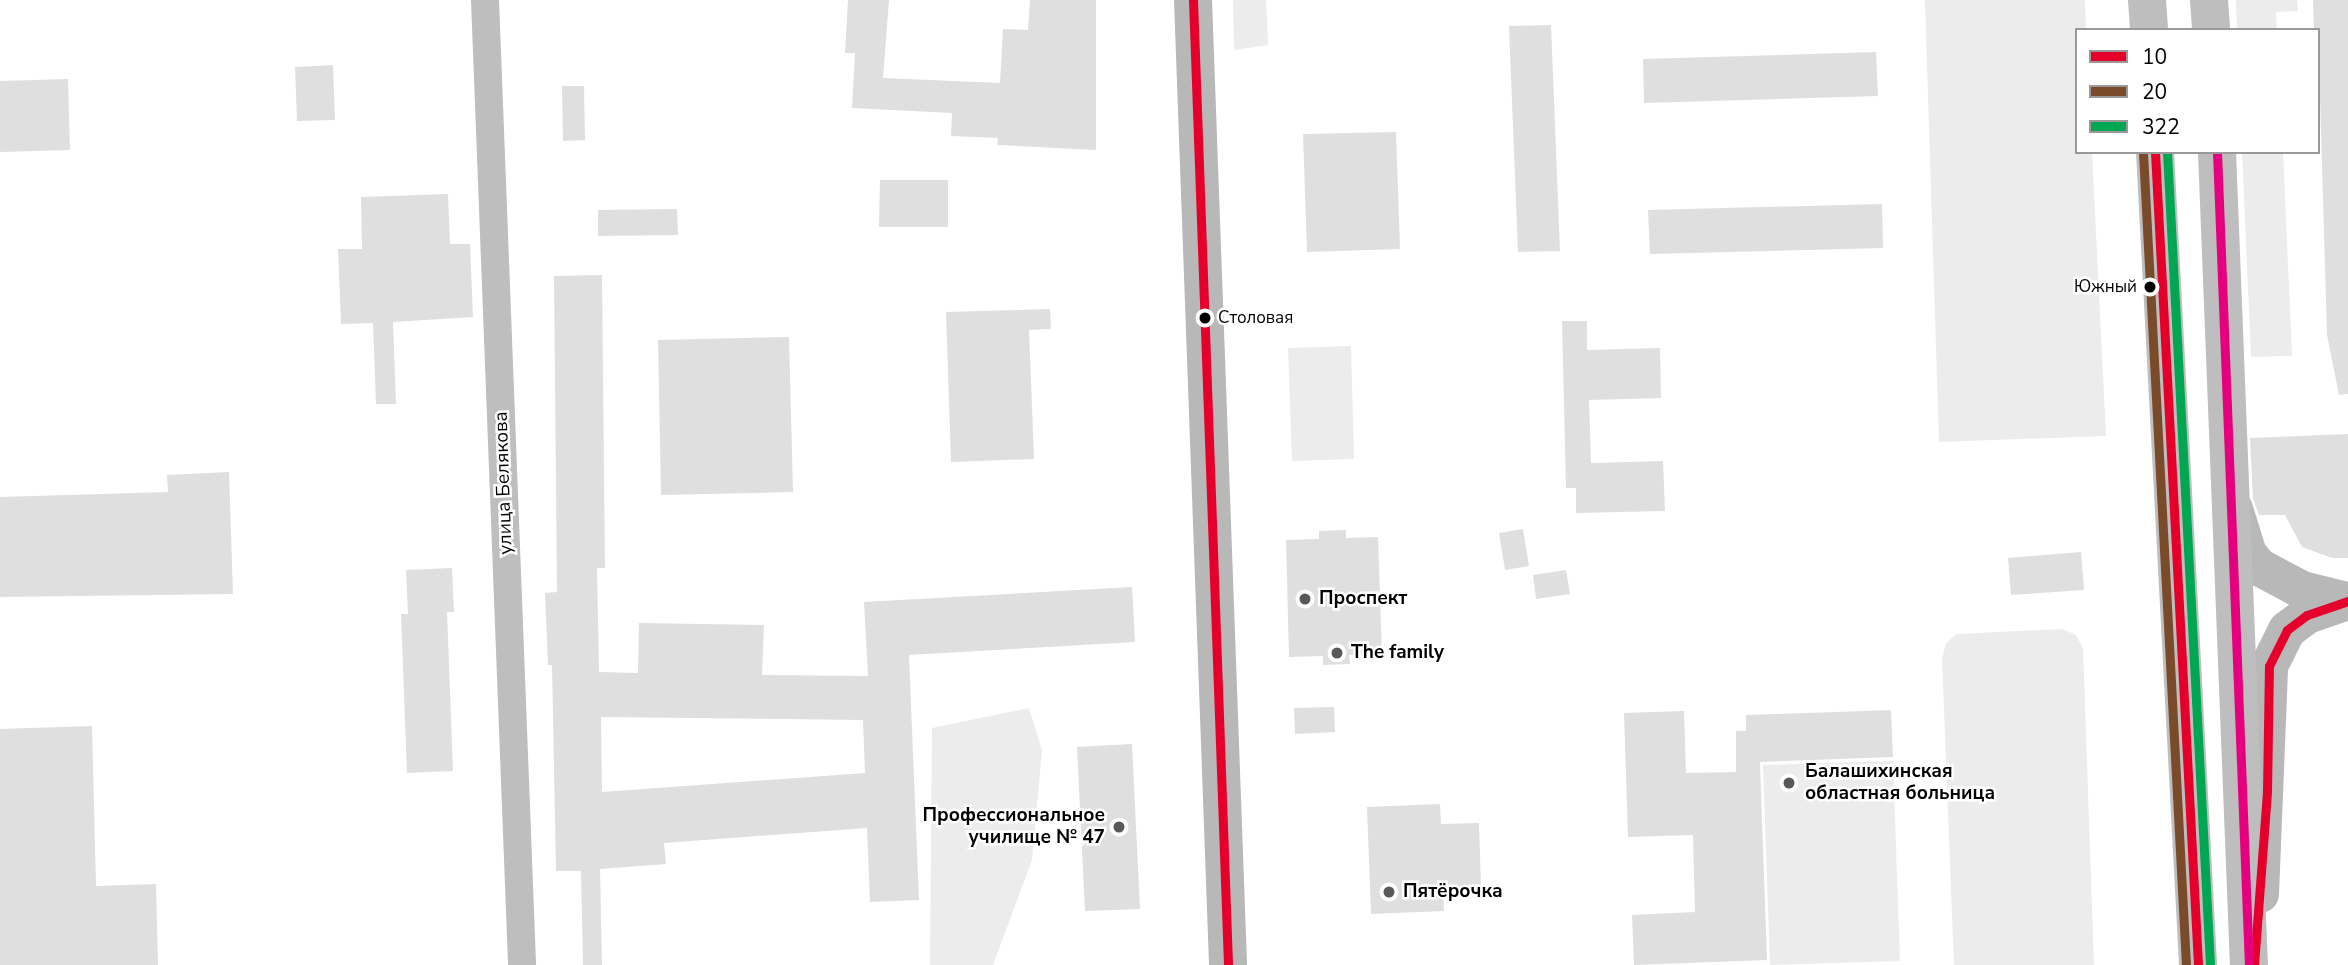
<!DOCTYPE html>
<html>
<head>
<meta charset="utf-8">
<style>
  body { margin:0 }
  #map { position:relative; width:2348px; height:965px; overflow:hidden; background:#fff; font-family:"Nunito Sans",sans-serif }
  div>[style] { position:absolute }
  .green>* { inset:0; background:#ececec }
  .building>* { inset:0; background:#dfdfdf }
  .street>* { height:28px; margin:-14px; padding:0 14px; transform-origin:14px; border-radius:14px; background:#bebebe }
  .secondary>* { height:38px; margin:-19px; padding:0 19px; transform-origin:19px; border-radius:19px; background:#b8b8b8 }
  .highway>* { height:38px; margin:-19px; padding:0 19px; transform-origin:19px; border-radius:19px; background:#bebebe }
  .bus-1>* { height:9px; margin:-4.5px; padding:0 4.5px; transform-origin:4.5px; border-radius:4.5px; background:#e4002b }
  .bus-2>* { height:9px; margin:-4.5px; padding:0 4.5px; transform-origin:4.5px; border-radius:4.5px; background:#7a4b2a }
  .bus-3>* { height:9px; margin:-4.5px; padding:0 4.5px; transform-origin:4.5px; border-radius:4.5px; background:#00a651 }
  .bus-4>* { height:9px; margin:-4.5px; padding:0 4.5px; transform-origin:4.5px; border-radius:4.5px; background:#e5007d }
  .dots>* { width:19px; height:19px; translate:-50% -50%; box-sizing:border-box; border:4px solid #fff; border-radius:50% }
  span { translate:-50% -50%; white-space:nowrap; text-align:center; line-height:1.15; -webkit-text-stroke:5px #fff; paint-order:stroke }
  .bus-label { font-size:17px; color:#000 }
  .right { translate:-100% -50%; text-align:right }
  .left { translate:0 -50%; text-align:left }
  .street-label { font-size:19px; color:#000 }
  .poi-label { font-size:19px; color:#000; font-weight:700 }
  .legend { position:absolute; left:2075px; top:28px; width:245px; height:126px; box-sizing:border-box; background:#fff; border:2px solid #999; margin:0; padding:9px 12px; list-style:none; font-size:21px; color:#000 }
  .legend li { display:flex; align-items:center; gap:14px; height:35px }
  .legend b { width:35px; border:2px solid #999 }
</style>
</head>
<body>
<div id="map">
  <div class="green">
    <div style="clip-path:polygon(1233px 0,1266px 0,1268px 45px,1234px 50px)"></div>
    <div style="clip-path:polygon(1925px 0,2085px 0,2086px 30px,2077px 30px,2077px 152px,2092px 152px,2106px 436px,1939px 442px)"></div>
    <div style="clip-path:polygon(2236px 0,2297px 0,2298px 11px,2276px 12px,2277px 30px,2237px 30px)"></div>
    <div style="clip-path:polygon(2242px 152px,2283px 152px,2292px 356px,2251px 357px)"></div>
    <div style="clip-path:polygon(1351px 346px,1354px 459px,1292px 461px,1288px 348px)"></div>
    <div style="clip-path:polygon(2062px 629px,2076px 635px,2083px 648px,2094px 965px,1954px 965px,1942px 659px,1946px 643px,1957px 634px)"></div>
    <div style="clip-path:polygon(1029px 708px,1042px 750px,1032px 860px,993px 965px,930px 965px,932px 728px)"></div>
    <div style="clip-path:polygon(1893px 761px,1900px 961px,1770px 965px,1763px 765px)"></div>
  </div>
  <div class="building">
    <div style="clip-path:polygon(848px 0,889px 0,883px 78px,1000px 83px,1003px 29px,1028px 30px,1030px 0,1096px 0,1096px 150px,997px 145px,998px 138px,951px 136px,952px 113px,852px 108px,855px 53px,845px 53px)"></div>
    <div style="clip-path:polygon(2313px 0,2348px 0,2348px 394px,2339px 395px,2327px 335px,2318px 30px,2314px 30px)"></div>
    <div style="clip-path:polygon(1551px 25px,1560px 251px,1518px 252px,1509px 26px)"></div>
    <div style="clip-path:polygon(1876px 52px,1878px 96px,1644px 103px,1643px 59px)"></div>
    <div style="clip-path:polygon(333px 65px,335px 120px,297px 121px,295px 67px)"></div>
    <div style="clip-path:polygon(68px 79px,70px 150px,0 152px,0 81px)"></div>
    <div style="clip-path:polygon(562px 86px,584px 86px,585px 140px,563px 141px)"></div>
    <div style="clip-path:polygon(1396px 132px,1400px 249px,1307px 252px,1303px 134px)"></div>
    <div style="clip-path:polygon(880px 180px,948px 180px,948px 227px,879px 227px)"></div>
    <div style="clip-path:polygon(448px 194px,450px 244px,470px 244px,473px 317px,393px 322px,396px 404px,376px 404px,373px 323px,341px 324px,338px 249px,362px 249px,361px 197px)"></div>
    <div style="clip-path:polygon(1882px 204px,1883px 248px,1650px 254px,1648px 210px)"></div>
    <div style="clip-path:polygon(677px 209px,678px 235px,598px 236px,598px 210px)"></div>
    <div style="clip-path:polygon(evenodd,602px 275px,605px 568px,597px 568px,599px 672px,638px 673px,639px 623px,764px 625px,762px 675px,868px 676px,864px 602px,1132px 587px,1135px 642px,909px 655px,919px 900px,870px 902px,867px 828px,664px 843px,666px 864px,600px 869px,602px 965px,583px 965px,581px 871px,556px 871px,552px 665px,548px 665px,545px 593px,557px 592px,554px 276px,602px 275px,601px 717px,863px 720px,865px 773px,602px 792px,601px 717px)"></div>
    <div style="clip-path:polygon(1050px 309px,1051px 329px,1029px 330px,1034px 459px,951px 462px,946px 312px)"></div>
    <div style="clip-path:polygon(1562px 321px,1587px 321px,1587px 350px,1660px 348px,1661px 398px,1589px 400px,1591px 463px,1663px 461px,1665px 511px,1576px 513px,1576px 488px,1566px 488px)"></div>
    <div style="clip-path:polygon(789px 337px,793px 492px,661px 495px,658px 340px)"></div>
    <div style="clip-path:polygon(2348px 434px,2348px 558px,2332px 558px,2302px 547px,2285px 515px,2259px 515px,2253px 499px,2250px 438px)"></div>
    <div style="clip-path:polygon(229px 472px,233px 594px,0 597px,0 497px,168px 492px,167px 475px)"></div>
    <div style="clip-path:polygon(1523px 529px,1529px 566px,1505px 570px,1499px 533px)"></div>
    <div style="clip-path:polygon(1346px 530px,1346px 538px,1378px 537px,1382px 655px,1349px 655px,1350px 664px,1323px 665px,1323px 656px,1289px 657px,1286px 540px,1319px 539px,1319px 531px)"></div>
    <div style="clip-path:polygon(2081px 552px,2084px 590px,2011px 595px,2008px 558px)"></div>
    <div style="clip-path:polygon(452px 568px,454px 612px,447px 612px,453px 771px,407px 773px,401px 614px,408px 614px,406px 570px)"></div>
    <div style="clip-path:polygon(1566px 570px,1570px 594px,1536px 599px,1533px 575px)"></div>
    <div style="clip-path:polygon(1334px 707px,1335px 732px,1295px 734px,1294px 708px)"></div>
    <div style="clip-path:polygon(1891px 710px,1893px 757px,1760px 762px,1767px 960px,1634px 965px,1632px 915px,1695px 912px,1693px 835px,1628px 837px,1624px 713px,1684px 711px,1686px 773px,1736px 772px,1736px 731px,1746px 731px,1746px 715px)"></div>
    <div style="clip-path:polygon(92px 726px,96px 886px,156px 884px,158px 965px,0 965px,0 729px)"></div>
    <div style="clip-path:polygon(1132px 744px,1140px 909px,1085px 911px,1077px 747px)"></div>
    <div style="clip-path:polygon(1440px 804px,1441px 824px,1479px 823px,1481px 887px,1443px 888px,1444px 911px,1371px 914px,1367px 807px)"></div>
  </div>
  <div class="street">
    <div style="left:485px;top:0;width:966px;rotate:87.8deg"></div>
  </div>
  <div class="secondary">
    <div style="left:1193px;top:0;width:966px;rotate:87.92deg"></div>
    <div style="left:2234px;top:509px;width:47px;rotate:72.7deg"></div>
    <div style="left:2248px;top:554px;width:17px;rotate:50deg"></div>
    <div style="left:2259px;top:567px;width:49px;rotate:28.1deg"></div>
    <div style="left:2302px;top:590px;width:46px;rotate:13.7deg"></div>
    <div style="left:2260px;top:894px;width:228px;rotate:-87.7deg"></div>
    <div style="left:2269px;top:666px;width:40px;rotate:-63.4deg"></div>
    <div style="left:2287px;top:630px;width:25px;rotate:-37deg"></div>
    <div style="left:2307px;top:615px;width:43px;rotate:-18.9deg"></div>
  </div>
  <div class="highway">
    <div style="left:2147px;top:0;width:30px;rotate:86deg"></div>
    <div style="left:2209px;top:0;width:30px;rotate:86deg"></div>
    <div style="left:2155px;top:152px;width:814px;rotate:86.97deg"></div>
    <div style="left:2217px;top:152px;width:814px;rotate:87.75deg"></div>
  </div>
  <div class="bus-1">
    <div style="left:1193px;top:0;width:966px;rotate:87.92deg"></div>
    <div style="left:2155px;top:152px;width:814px;rotate:86.97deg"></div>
    <div style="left:2254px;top:965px;width:173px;rotate:-85.7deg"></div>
    <div style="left:2267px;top:792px;width:126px;rotate:-89.1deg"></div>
    <div style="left:2269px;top:666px;width:40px;rotate:-63.4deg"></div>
    <div style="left:2287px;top:630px;width:25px;rotate:-37deg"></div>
    <div style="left:2307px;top:615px;width:43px;rotate:-18.9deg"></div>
  </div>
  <div class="bus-2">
    <div style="left:2143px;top:153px;width:813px;rotate:86.97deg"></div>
  </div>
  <div class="bus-3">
    <div style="left:2167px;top:152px;width:813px;rotate:86.97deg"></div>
  </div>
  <div class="bus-4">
    <div style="left:2217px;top:152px;width:814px;rotate:87.75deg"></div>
  </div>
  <div class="dots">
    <div style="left:2150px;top:287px;background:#000"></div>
    <div style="left:1205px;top:318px;background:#000"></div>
    <div style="left:1305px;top:599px;background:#595959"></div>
    <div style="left:1337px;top:653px;background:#595959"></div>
    <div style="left:1789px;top:783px;background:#595959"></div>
    <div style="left:1119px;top:827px;background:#595959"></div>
    <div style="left:1389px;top:892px;background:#595959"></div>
  </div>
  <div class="bus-label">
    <span class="right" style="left:2137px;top:287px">Южный</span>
    <span class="left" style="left:1218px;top:318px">Столовая</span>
  </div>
  <div class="street-label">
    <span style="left:504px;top:483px;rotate:-92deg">улица Белякова</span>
  </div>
  <div class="poi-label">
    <span class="left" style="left:1319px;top:599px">Проспект</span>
    <span class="left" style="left:1351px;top:653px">The family</span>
    <span class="left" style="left:1805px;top:783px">Балашихинская<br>областная больница</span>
    <span class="right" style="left:1105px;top:827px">Профессиональное<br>училище № 47</span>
    <span class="left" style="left:1403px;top:892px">Пятёрочка</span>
  </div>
  <ul class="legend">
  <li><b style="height:9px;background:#e4002b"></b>10</li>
  <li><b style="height:9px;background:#7a4b2a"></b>20</li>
  <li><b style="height:9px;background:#00a651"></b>322</li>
  </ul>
</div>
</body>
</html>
